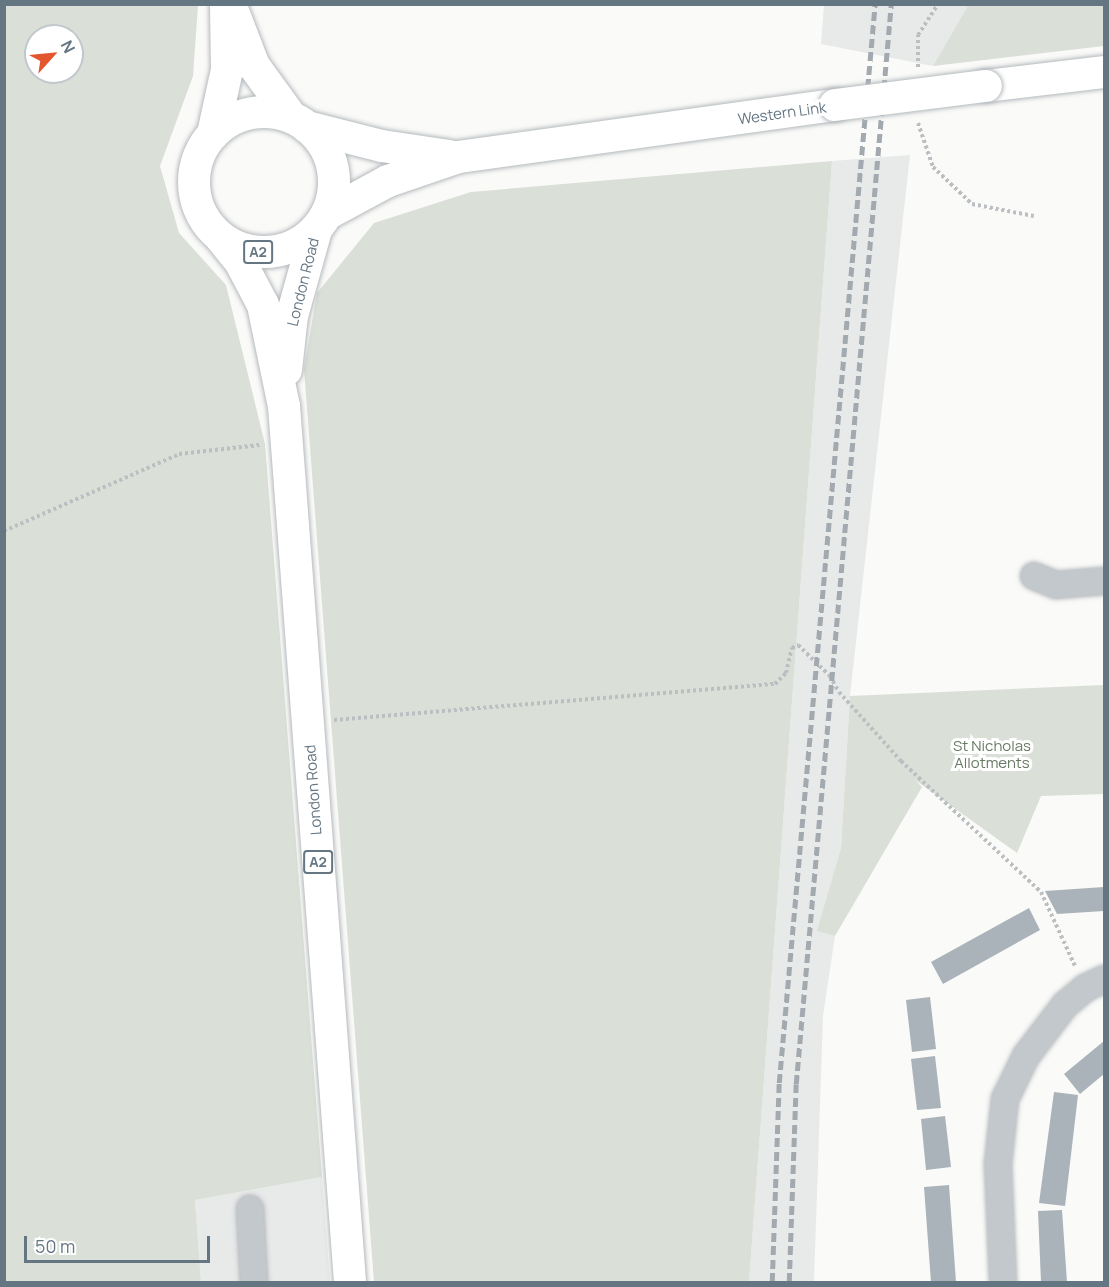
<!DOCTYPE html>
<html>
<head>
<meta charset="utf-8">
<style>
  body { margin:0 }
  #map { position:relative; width:1109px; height:1287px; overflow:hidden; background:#fafaf8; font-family:Manrope,sans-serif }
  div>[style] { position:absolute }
  .built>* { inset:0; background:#e8e9e9 }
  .green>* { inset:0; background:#dadfd7 }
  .building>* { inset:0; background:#aab3b9 }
  .path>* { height:4px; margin-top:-2px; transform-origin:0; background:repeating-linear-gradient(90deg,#bbbfc2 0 3px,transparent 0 6px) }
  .roads { filter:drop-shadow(0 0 2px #b5babe) drop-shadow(0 0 2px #b5babe) }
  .minor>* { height:26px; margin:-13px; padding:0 13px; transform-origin:13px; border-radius:13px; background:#c3c8cc }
  .major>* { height:32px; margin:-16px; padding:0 16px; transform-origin:16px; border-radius:16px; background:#fff }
  .major>.ring { margin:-16px; padding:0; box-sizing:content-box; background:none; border:32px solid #fff; border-radius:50% }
  .rail>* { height:4.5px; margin-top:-2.25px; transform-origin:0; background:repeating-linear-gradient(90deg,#a2aab0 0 9px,transparent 0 13.5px) }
  .bridges { filter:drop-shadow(0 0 2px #b5babe) drop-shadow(0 0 2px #b5babe) }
  .major-bridge>* { height:32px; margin:-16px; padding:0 16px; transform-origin:16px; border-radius:16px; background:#fff }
  span { translate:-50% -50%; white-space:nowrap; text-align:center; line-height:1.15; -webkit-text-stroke:6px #fff; paint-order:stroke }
  .shield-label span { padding:2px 4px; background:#fff; border:2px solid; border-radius:4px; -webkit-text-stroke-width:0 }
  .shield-label { font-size:14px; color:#657683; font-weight:700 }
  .street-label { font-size:15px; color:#657683 }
  .park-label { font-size:15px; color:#687a64 }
  .frame { position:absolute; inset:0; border:6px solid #657683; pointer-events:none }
  .north { position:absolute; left:24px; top:24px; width:60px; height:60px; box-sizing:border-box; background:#fff; border:2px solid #c1c8cd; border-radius:50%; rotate:63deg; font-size:16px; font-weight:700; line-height:24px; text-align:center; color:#657683 }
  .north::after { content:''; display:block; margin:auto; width:21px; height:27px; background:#e4572e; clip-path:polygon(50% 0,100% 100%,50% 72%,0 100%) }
  .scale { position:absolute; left:24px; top:1236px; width:186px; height:27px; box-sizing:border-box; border:3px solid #657683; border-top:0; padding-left:8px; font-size:18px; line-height:21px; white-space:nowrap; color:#657683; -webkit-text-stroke:4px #fff; paint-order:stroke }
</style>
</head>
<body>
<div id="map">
  <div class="built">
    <div style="clip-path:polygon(824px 5px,969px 5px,933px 66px,821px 44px)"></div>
    <div style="clip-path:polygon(910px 155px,850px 696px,841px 848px,818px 931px,835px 936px,823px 1016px,814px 1282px,749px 1282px,832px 161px)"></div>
    <div style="clip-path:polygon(322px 1177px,330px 1282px,201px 1282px,195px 1200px)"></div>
  </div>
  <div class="green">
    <div style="clip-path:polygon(evenodd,5px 4px,198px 5px,193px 76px,160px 166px,179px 233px,226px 285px,265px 444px,322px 1177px,195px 1200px,201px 1282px,5px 1282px,5px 4px,36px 36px,72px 36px,72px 72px,36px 72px,36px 36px)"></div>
    <div style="clip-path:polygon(969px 4px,1104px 5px,1104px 46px,933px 66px)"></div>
    <div style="clip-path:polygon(832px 161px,749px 1282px,374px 1282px,304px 369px,317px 293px,374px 223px,471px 192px)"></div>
    <div style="clip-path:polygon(1104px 685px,1104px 794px,1041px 796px,1017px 853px,915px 780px,922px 787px,835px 936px,817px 931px,841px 848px,850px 696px)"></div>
  </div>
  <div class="building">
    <div style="clip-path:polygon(1104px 887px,1104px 911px,1057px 914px,1045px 891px)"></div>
    <div style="clip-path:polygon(1029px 908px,1040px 930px,943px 984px,931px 962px)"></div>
    <div style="clip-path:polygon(930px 997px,936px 1049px,912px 1052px,906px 1000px)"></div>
    <div style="clip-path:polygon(1104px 1041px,1104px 1074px,1080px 1094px,1064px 1074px)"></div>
    <div style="clip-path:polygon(935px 1056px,941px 1108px,917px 1110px,911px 1059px)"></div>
    <div style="clip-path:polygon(1054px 1092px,1078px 1095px,1065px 1206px,1039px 1203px)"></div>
    <div style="clip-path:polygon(945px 1116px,951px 1167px,926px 1170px,921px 1119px)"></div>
    <div style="clip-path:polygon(949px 1185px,956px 1282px,931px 1282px,924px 1187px)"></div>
    <div style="clip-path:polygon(1062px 1210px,1067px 1282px,1041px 1282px,1038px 1211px)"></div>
  </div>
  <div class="path">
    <div style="left:918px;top:67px;width:32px;rotate:-90deg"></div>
    <div style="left:918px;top:35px;width:37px;rotate:-57deg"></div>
    <div style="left:918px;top:123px;width:46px;rotate:71.2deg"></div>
    <div style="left:933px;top:167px;width:54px;rotate:43.5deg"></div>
    <div style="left:972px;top:204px;width:63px;rotate:11deg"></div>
    <div style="left:4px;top:531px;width:191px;rotate:-23.7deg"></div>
    <div style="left:179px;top:454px;width:81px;rotate:-6.4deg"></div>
    <div style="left:334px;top:720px;width:442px;rotate:-4.7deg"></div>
    <div style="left:775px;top:684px;width:16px;rotate:-45deg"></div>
    <div style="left:786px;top:673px;width:26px;rotate:-77deg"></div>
    <div style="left:792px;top:648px;width:7px;rotate:-27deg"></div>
    <div style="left:798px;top:645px;width:45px;rotate:44.1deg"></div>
    <div style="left:830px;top:676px;width:18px;rotate:61deg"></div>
    <div style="left:839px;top:692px;width:93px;rotate:48.1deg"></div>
    <div style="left:901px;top:761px;width:192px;rotate:43.1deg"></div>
    <div style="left:1041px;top:892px;width:81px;rotate:65.3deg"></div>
  </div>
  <div class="roads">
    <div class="minor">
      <div style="left:1034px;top:576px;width:24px;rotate:22deg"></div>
      <div style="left:1056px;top:585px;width:48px;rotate:-4.8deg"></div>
      <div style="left:250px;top:1209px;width:73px;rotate:86.9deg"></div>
      <div style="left:1003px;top:1282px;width:118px;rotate:-92.4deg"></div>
      <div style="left:998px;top:1164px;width:65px;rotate:-83.9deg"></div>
      <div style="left:1005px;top:1099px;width:48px;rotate:-64deg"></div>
      <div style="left:1026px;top:1056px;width:64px;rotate:-52.6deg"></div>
      <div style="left:1065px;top:1005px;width:26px;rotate:-40deg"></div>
      <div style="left:1085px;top:988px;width:21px;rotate:-25deg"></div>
    </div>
    <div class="major">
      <div style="left:234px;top:14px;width:56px;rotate:69deg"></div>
      <div style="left:254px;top:66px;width:63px;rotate:54deg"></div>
      <div style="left:986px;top:86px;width:119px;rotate:-6.8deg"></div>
      <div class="ring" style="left:194px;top:112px;width:108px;height:108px"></div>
      <div style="left:307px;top:127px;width:77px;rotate:14.2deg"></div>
      <div style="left:382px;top:146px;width:68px;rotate:8.5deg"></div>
      <div style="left:213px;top:134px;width:66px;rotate:-77.7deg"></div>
      <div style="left:227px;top:70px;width:66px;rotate:-90.9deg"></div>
      <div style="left:327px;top:214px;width:69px;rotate:-28.4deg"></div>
      <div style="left:388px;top:181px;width:75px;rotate:-18.7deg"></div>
      <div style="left:459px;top:157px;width:380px;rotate:-7.9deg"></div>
      <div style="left:221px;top:238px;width:32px;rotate:51deg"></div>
      <div style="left:241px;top:263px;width:47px;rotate:62.4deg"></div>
      <div style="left:263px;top:305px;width:103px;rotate:78.3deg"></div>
      <div style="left:284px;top:406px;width:878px;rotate:85.69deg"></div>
      <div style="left:286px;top:370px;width:54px;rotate:-83.7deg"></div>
      <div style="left:292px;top:316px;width:89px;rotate:-74.4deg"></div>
    </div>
  </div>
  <div class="rail">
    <div style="left:772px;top:1282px;width:199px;rotate:-88deg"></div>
    <div style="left:779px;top:1083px;width:1083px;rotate:-84.92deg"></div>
    <div style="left:789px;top:1282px;width:198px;rotate:-88deg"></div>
    <div style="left:796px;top:1084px;width:1084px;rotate:-84.97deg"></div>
  </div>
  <div class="bridges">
    <div class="major-bridge">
      <div style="left:835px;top:105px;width:152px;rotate:-7.2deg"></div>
    </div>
  </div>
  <div class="shield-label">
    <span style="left:258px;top:252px">A2</span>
    <span style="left:318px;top:862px">A2</span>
  </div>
  <div class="street-label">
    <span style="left:782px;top:113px;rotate:-8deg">Western Link</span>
    <span style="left:303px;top:282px;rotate:-76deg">London Road</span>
    <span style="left:313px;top:790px;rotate:-94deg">London Road</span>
  </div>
  <div class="park-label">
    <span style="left:992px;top:754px">St Nicholas<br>Allotments</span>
  </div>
  <div class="frame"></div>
  <div class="north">N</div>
  <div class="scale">50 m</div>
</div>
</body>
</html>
